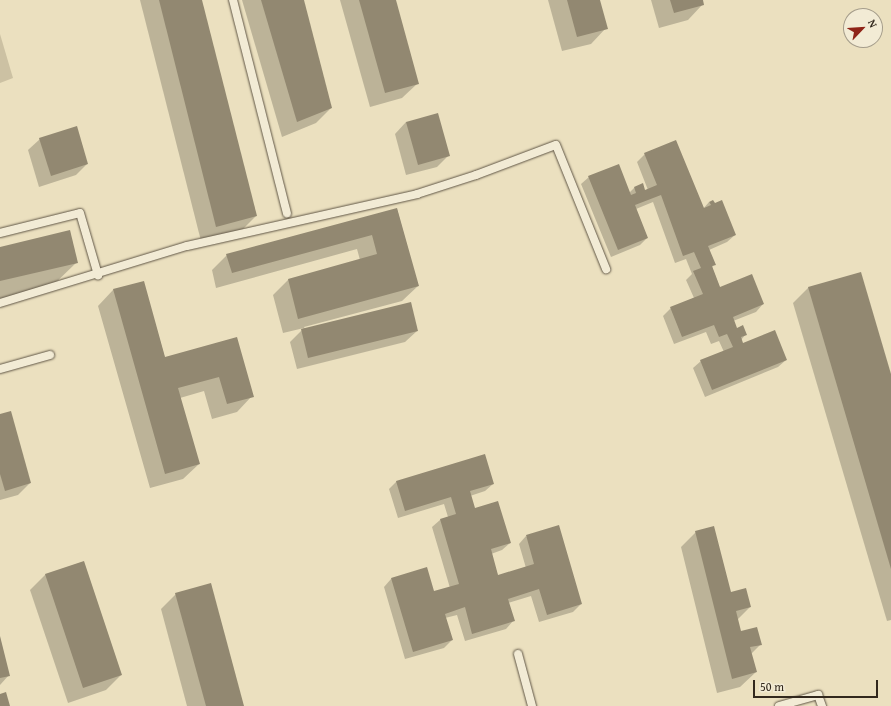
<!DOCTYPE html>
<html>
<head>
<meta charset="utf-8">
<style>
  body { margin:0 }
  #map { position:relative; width:891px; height:706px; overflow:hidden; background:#ebe0bf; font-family:"Gentium Book Plus",serif }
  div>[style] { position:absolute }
  .green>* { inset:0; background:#ccc1a3 }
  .shadow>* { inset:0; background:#0003 }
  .building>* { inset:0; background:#928871 }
  .roads { filter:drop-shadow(0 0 1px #605646) drop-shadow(0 0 1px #605646) }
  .service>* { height:8px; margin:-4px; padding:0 4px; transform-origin:4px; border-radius:4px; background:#f2ebd5 }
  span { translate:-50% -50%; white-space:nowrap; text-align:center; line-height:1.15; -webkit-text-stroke:3px #f2ebd5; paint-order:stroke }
  .north { position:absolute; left:843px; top:8px; width:40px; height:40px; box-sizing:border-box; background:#f2ebd5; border:1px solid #a59d8b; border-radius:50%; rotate:65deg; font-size:11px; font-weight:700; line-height:16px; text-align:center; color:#32281d }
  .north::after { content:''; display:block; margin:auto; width:14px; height:18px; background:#8f2418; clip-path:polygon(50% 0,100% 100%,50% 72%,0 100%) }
  .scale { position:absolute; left:753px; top:680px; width:125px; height:18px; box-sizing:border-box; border:2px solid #32281d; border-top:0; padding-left:5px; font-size:12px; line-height:14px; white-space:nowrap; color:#32281d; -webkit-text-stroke:3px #f2ebd5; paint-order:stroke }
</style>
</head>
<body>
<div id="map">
  <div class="green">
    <div style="clip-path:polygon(0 34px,13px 78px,0 83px)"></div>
  </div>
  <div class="shadow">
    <div style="clip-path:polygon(140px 0,201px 0,256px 216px,241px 231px,201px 241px)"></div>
    <div style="clip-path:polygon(242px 0,303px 0,331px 108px,316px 123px,282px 137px)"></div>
    <div style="clip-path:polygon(340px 0,395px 0,418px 83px,402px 98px,370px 107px)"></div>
    <div style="clip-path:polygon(548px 0,599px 0,606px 28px,591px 44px,562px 51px)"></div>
    <div style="clip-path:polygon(651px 0,702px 0,703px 4px,688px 20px,659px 28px)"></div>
    <div style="clip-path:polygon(406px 122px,449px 155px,437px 167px,406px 175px,395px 134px)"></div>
    <div style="clip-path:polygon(40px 139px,87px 164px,76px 175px,39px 187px,28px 150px)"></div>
    <div style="clip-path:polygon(645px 154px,703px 209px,709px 202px,735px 235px,727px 242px,709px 250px,715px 264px,712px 267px,720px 288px,763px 304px,756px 312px,733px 321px,736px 329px,746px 334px,741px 340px,742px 344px,786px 360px,778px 367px,705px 397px,693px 368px,701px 361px,724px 352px,719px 341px,711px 344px,706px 332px,674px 344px,663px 316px,671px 308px,694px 298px,686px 280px,692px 274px,686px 259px,675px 263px,653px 202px,636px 209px,647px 238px,640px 245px,611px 257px,581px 184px,589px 177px,629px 193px,634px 188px,645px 191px,648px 190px,637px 162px)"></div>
    <div style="clip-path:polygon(397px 209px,418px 286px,402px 301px,304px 327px,305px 329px,417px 331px,405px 342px,297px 369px,290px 342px,304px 328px,283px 333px,273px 295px,288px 280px,360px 260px,357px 249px,216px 288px,212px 270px,227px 255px)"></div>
    <div style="clip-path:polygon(0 248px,77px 262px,48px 290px,0 302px)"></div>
    <div style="clip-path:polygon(860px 273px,891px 378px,891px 620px,887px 621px,793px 303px,808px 288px)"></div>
    <div style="clip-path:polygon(143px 282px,165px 358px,236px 338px,252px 396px,237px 412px,212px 419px,204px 391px,180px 398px,199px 464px,183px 479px,150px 488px,98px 306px,113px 290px)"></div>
    <div style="clip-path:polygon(0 415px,30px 483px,18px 495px,0 500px)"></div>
    <div style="clip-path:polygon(397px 481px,493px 484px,485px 491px,470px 496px,474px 510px,510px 543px,502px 550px,491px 554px,498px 576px,526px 568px,519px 544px,526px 536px,581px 604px,573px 612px,539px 622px,531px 596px,508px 603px,513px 621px,506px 629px,465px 641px,457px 615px,445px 618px,452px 640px,444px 648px,405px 659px,384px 587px,391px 579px,434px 593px,450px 588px,432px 527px,440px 520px,448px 517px,444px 504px,398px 518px,389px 489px)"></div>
    <div style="clip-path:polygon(696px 532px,730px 593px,750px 607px,737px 620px,740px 632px,761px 644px,751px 654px,756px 672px,740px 687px,717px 693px,681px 547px)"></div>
    <div style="clip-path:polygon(83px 562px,121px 675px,106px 690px,68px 703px,30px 590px,45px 575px)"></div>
    <div style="clip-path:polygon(176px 594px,243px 706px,187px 706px,161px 609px)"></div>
    <div style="clip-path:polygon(0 638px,9px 675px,0 685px)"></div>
  </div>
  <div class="building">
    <div style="clip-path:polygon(159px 0,202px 0,257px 216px,216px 227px)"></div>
    <div style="clip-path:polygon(261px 0,304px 0,332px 108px,297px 122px)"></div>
    <div style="clip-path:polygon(359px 0,396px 0,419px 84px,385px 93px)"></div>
    <div style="clip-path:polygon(567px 0,600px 0,608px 29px,577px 37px)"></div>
    <div style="clip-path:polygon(670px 0,703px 0,704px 5px,674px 13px)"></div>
    <div style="clip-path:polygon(438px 113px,450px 156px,418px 165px,406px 122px)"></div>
    <div style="clip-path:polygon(77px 126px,88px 164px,51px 176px,39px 138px)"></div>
    <div style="clip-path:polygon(676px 140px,704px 208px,711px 205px,709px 202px,713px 200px,715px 203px,722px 200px,736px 235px,708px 246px,716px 265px,712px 266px,720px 287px,752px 274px,764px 304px,733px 317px,737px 328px,743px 325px,747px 335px,741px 337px,743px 343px,775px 330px,787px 360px,712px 390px,700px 360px,733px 347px,727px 334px,719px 337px,714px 325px,682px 337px,670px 307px,703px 294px,693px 271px,701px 268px,694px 252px,683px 256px,661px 195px,635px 205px,648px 238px,618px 250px,588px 176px,619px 164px,631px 195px,636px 193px,634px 187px,643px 183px,645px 190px,657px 185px,644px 153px)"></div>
    <div style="clip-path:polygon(397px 208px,419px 286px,298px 319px,288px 279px,377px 254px,372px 235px,232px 273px,226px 254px)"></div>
    <div style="clip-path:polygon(70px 230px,78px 263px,0 281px,0 247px)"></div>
    <div style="clip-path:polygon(861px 272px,891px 374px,891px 569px,808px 287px)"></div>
    <div style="clip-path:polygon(144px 281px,165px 357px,237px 337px,254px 397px,227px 404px,219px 377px,178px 388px,200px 464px,165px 474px,113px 289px)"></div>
    <div style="clip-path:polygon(411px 302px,418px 331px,308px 358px,301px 329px)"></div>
    <div style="clip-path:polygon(11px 411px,31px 483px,5px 491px,0 474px,0 414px)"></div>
    <div style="clip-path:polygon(485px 454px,494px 484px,470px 491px,475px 508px,498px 501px,511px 543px,491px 549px,498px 575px,534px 564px,526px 535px,559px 525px,582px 604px,547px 615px,539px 589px,508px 599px,515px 621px,472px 634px,465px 607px,445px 614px,453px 640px,413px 652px,391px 578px,427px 567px,434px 591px,459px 584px,440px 519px,456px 514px,451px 497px,405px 511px,396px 481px)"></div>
    <div style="clip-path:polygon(714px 526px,731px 592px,746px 588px,751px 607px,736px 611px,741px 631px,757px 627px,762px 645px,750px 647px,757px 672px,732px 679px,695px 531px)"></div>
    <div style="clip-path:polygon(84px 561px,122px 675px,83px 688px,45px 574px)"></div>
    <div style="clip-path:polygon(211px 583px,244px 706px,206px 706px,175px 593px)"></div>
    <div style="clip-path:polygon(0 636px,10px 676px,0 678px)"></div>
    <div style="clip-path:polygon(6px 692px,10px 706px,0 706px,0 694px)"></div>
  </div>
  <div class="roads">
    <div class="service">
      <div style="left:233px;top:0;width:220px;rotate:75.8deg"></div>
      <div style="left:0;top:233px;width:82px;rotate:-14deg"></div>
      <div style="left:80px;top:213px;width:65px;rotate:73.8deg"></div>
      <div style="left:0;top:303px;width:195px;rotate:-17deg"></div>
      <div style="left:187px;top:246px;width:236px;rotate:-12.7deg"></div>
      <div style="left:417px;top:194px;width:62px;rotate:-17.9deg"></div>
      <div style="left:476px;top:175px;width:85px;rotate:-20.6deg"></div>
      <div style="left:556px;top:145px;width:134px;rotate:68deg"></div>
      <div style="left:0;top:369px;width:52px;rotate:-15.6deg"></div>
      <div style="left:518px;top:654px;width:54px;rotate:74.9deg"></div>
      <div style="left:779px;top:706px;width:41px;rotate:-15.8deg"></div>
      <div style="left:818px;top:695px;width:12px;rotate:70deg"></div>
    </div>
  </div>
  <div class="north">N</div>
  <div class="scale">50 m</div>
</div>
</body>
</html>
